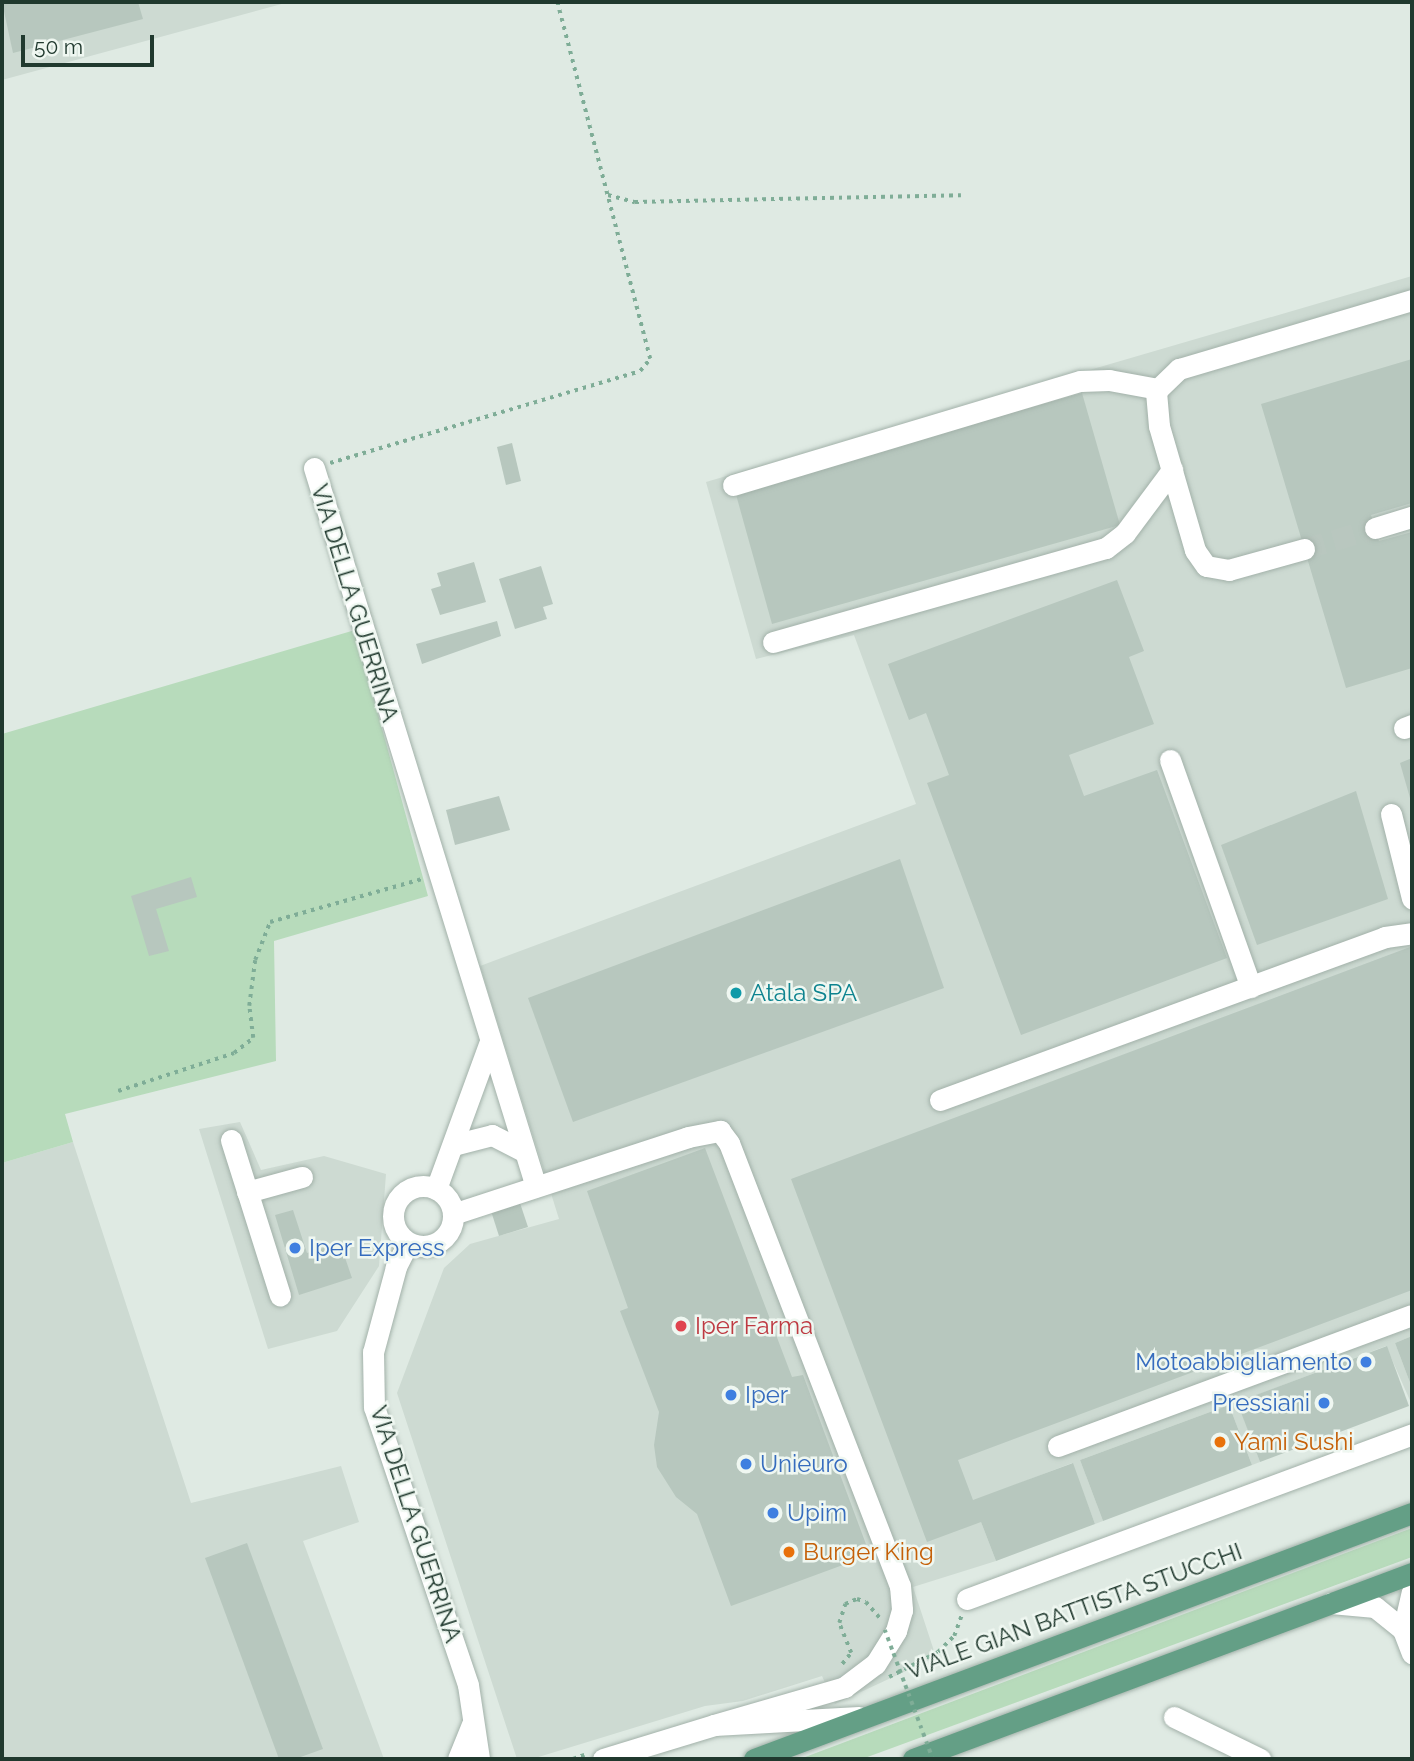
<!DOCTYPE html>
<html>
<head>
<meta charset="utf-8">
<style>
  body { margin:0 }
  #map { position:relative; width:1414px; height:1761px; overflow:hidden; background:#dfeae3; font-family:Raleway,sans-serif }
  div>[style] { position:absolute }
  .built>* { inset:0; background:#cddad2 }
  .green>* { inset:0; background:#b7dbbb }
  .building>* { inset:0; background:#b7c7be }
  .minor-tunnel>* { height:21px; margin-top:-10.5px; transform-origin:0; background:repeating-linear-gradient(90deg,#b9c7bf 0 21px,transparent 0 31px) }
  .path>* { height:3.5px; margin-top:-1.75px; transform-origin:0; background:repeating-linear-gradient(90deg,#7fad97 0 3.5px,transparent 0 8.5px) }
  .roads { filter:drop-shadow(0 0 2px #a2b1a9) drop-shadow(0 0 2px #a2b1a9) }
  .minor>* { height:21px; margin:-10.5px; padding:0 10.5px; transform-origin:10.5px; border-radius:10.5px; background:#fff }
  .minor>.ring { margin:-10.5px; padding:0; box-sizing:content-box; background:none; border:21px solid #fff; border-radius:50% }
  .major>* { height:21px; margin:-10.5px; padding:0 10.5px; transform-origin:10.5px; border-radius:10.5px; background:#649f86 }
  .path-bridge>* { height:3.5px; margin-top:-1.75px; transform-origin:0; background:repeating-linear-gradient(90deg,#7fad97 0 3.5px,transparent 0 8.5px) }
  .dots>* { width:19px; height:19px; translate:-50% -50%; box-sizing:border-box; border:4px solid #eff7f1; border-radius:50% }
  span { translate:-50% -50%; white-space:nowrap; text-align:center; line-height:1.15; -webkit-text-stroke:5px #eff7f1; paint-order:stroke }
  .street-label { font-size:24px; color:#20392e }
  .culture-label { font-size:24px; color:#0d838f }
  .left { translate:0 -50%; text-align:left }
  .shop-label { font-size:24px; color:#366cbe }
  .right { translate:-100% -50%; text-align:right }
  .health-label { font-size:24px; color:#be3a42 }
  .food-label { font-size:24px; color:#c56008 }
  .frame { position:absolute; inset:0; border:4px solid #20392e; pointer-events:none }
  .scale { position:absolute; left:21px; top:35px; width:133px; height:32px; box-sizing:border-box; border:4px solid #20392e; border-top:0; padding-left:9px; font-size:21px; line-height:24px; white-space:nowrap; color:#20392e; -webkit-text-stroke:5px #eff7f1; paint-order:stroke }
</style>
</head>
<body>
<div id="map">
  <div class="built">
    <div style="clip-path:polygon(2px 2px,289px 2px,2px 80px)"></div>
    <div style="clip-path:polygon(1412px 276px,1412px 1336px,1395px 1343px,1412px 1388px,1412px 1405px,1386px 1346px,1238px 1402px,1260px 1462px,1252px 1465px,1229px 1405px,1080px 1460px,1103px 1521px,1095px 1524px,1072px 1463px,973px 1501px,996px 1561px,913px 1587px,936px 1657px,835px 1704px,822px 1676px,743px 1701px,705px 1706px,532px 1759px,517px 1759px,397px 1393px,444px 1268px,470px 1244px,559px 1219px,480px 966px,916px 804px,854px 635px,756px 659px,706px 482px)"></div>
    <div style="clip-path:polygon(240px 1122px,261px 1170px,324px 1156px,386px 1174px,379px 1266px,337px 1331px,268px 1349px,199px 1129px)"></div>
    <div style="clip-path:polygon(73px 1142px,191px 1503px,341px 1466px,359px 1522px,303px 1541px,384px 1759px,2px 1759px,2px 1163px)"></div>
  </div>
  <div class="green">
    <div style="clip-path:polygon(355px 630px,428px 896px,274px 941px,276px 1061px,65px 1114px,73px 1142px,2px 1163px,2px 734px)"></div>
    <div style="clip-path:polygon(1412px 1528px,1412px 1557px,862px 1759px,800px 1759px)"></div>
  </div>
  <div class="building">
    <div style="clip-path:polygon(2px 2px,138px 2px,143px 19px,13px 53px)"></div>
    <div style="clip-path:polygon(1412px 359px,1412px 503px,1371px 515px,1379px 541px,1412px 532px,1412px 668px,1346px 688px,1261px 404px)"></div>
    <div style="clip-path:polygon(1082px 393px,1120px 525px,772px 624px,735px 491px)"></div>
    <div style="clip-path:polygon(512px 443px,521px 481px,506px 485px,497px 447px)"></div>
    <div style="clip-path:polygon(474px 562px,486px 602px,440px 615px,431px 589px,441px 586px,437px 573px)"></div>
    <div style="clip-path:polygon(541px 566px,553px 604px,543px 607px,547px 619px,515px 629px,499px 579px)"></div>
    <div style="clip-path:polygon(1117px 580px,1144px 651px,1129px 657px,1154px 724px,1069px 755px,1084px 796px,1157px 770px,1227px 958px,1021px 1035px,927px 783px,949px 775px,926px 713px,909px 720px,888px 664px)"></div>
    <div style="clip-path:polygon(497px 621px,501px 636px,422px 664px,416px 644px)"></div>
    <div style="clip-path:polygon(1412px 758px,1412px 805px,1400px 763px)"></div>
    <div style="clip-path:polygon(1356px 791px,1388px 899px,1257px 945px,1221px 845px)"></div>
    <div style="clip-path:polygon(499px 796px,510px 830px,455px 845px,446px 810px)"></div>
    <div style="clip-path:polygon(900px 859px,944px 988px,573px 1122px,528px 998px)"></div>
    <div style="clip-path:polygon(191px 877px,197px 897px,156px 909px,169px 951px,149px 956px,131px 896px)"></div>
    <div style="clip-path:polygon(1410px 947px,1412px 1290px,958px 1460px,973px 1500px,1073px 1463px,1095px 1524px,996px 1561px,981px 1522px,927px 1542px,791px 1179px)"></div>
    <div style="clip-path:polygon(705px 1148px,792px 1377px,803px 1375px,870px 1555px,731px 1606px,697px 1514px,676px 1497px,657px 1467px,654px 1445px,659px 1412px,620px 1311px,628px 1308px,587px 1191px)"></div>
    <div style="clip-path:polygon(520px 1203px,528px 1227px,499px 1236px,491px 1211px)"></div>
    <div style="clip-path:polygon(293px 1210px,307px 1253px,340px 1243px,352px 1278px,299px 1295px,275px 1215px)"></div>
    <div style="clip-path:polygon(1412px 1336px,1412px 1388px,1395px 1343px)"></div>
    <div style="clip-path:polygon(1387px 1346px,1409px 1406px,1260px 1462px,1237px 1402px)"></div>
    <div style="clip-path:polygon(1229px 1405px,1252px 1465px,1103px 1521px,1080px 1460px)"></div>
    <div style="clip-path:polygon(247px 1543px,323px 1749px,295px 1759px,279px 1759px,205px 1558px)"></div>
  </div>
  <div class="minor-tunnel">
    <div style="left:1304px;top:549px;width:74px;rotate:-16.5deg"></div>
  </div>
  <div class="path">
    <div style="left:608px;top:195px;width:28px;rotate:15deg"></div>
    <div style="left:635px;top:202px;width:326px;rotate:-1.2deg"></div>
    <div style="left:330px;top:463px;width:323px;rotate:-16.5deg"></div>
    <div style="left:640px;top:371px;width:16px;rotate:-50deg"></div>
    <div style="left:650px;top:359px;width:369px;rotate:-104.6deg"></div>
    <div style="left:118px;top:1091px;width:122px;rotate:-18.1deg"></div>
    <div style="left:234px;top:1053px;width:24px;rotate:-38deg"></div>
    <div style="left:253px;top:1038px;width:32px;rotate:-97deg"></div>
    <div style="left:249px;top:1006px;width:46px;rotate:-82.6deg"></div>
    <div style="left:255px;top:960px;width:41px;rotate:-68.5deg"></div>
    <div style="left:270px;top:922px;width:158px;rotate:-15.8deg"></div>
    <div style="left:842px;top:1664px;width:14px;rotate:-51deg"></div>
    <div style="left:851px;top:1653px;width:32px;rotate:-112deg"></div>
    <div style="left:839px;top:1623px;width:20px;rotate:-72deg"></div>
    <div style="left:845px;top:1604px;width:13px;rotate:-23deg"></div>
    <div style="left:857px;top:1599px;width:9px;rotate:18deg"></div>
    <div style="left:866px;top:1602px;width:21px;rotate:49deg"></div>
    <div style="left:889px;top:1677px;width:55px;rotate:-27deg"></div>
    <div style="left:938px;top:1652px;width:23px;rotate:-45deg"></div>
    <div style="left:954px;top:1636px;width:23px;rotate:-70deg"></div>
    <div style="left:573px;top:1759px;width:12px;rotate:-20deg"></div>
  </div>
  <div class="roads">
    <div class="minor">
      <div style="left:314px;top:468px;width:752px;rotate:72.84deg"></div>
      <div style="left:733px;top:485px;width:362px;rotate:-16.7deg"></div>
      <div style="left:1080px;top:381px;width:29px;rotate:-2deg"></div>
      <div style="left:1109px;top:380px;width:50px;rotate:10.4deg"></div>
      <div style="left:1375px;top:528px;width:39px;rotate:-17deg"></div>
      <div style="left:1304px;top:549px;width:78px;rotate:164.4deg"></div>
      <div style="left:1229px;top:570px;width:23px;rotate:-170deg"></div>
      <div style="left:1206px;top:566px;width:19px;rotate:-125deg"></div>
      <div style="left:1195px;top:550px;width:129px;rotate:-106.2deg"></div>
      <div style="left:1159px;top:426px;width:35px;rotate:-95deg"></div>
      <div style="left:1156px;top:391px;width:32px;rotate:-44deg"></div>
      <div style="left:1179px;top:369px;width:243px;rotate:-16.5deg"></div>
      <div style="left:773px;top:642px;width:346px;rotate:-15.8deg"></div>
      <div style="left:1106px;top:548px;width:24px;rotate:-38deg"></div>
      <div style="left:1125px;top:533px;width:79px;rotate:-53.3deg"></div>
      <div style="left:1404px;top:728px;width:9px;rotate:-21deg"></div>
      <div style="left:1170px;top:760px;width:241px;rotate:70.4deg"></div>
      <div style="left:1391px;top:814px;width:87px;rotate:76deg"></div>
      <div style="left:940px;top:1100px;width:474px;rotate:-20.1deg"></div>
      <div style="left:1385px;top:937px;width:27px;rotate:-8deg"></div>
      <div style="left:231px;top:1140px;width:163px;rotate:72.5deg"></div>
      <div style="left:453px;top:1145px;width:40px;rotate:-14.4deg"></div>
      <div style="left:492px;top:1135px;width:36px;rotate:27deg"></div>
      <div class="ring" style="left:393px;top:1186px;width:39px;height:39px"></div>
      <div style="left:436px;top:1189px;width:154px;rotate:-69.9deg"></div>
      <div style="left:247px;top:1192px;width:57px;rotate:-15.3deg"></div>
      <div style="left:453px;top:1214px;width:247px;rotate:-18.1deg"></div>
      <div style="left:688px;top:1137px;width:33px;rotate:-11deg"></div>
      <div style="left:720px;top:1131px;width:15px;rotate:53deg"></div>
      <div style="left:729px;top:1143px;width:475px;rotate:68.9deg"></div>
      <div style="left:900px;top:1586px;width:24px;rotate:85deg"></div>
      <div style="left:902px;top:1610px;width:22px;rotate:106deg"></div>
      <div style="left:896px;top:1631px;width:39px;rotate:122deg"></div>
      <div style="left:875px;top:1664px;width:38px;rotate:143deg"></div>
      <div style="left:845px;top:1687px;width:136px;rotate:163.8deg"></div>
      <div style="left:408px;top:1243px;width:27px;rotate:117deg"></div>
      <div style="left:396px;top:1267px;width:88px;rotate:105.1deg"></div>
      <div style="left:373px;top:1352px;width:55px;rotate:89deg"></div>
      <div style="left:374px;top:1407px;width:293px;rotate:71.3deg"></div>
      <div style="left:468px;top:1685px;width:75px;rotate:81.5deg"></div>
      <div style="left:1058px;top:1446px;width:377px;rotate:-20.3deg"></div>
      <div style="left:967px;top:1599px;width:475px;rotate:-20.3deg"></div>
      <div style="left:1331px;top:1603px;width:44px;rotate:5.2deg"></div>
      <div style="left:1375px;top:1607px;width:36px;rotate:39deg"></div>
      <div style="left:1403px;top:1630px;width:25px;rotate:69deg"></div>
      <div style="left:1403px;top:1630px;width:39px;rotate:-77deg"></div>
      <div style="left:1174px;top:1717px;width:96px;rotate:26deg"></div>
      <div style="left:458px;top:1759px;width:37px;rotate:-68deg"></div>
      <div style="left:603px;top:1759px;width:116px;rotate:-17deg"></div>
      <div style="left:714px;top:1725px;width:145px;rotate:-3.2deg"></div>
    </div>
    <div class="major">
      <div style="left:754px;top:1759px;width:702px;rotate:-20.5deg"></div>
      <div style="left:913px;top:1759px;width:533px;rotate:-20.44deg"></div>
    </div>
  </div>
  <div class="path-bridge">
    <div style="left:885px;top:1630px;width:138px;rotate:69.6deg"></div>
  </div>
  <div class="dots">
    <div style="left:736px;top:993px;background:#0f9aa8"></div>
    <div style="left:295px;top:1248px;background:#3f7fe0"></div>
    <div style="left:681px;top:1326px;background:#e0444e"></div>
    <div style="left:1366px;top:1362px;background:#3f7fe0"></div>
    <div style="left:731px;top:1395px;background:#3f7fe0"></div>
    <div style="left:1324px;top:1403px;background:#3f7fe0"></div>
    <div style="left:1220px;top:1442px;background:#e8710a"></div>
    <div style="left:746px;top:1464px;background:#3f7fe0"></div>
    <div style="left:773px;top:1513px;background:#3f7fe0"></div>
    <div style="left:789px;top:1552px;background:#e8710a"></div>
  </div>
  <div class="street-label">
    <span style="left:355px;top:603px;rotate:73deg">VIA DELLA GUERRINA</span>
    <span style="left:416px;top:1524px;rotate:72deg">VIA DELLA GUERRINA</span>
    <span style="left:1074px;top:1611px;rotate:-20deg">VIALE GIAN BATTISTA STUCCHI</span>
  </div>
  <div class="culture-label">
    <span class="left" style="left:750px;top:993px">Atala SPA</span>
  </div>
  <div class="shop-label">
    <span class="left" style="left:309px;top:1248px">Iper Express</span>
    <span class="right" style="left:1352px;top:1362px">Motoabbigliamento</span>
    <span class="left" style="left:745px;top:1395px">Iper</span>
    <span class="right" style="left:1310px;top:1403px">Pressiani</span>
    <span class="left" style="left:760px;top:1464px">Unieuro</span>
    <span class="left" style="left:787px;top:1513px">Upim</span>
  </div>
  <div class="health-label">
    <span class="left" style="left:695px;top:1326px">Iper Farma</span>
  </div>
  <div class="food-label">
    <span class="left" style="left:1234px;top:1442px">Yami Sushi</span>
    <span class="left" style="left:803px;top:1552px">Burger King</span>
  </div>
  <div class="frame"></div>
  <div class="scale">50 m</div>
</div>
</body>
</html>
